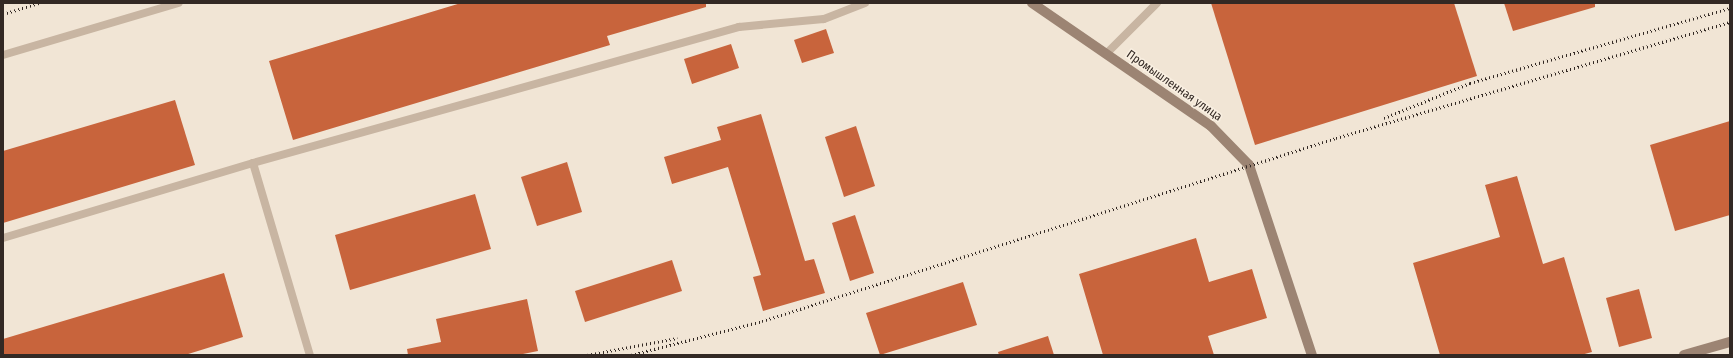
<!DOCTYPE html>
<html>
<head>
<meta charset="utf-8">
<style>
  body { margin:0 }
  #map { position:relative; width:1733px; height:358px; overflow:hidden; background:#f1e5d5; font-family:"Fira Sans Condensed",sans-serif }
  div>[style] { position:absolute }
  .building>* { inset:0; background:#c8643c }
  .lane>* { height:8px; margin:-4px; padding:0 4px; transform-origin:4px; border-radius:4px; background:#c8b5a2 }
  .secondary>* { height:10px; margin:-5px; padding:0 5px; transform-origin:5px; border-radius:5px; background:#9c8473 }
  .rail>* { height:3px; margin-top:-1.5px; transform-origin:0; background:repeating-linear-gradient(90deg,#332924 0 1px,transparent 0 4px) }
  span { translate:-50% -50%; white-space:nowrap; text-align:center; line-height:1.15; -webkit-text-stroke:3px #f9efe1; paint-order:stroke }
  .street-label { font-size:12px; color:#332924 }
  .frame { position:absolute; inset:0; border:4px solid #332924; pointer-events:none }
</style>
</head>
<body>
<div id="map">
  <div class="building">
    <div style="clip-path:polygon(461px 3px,706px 3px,706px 7px,607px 36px,610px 45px,293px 140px,269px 61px)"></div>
    <div style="clip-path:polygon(1211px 3px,1454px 3px,1477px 76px,1255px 145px)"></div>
    <div style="clip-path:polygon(1504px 3px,1595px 3px,1595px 7px,1513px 31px)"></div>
    <div style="clip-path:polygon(826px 29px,834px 53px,802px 63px,794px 40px)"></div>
    <div style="clip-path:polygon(731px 44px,739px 68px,692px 84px,684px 59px)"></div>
    <div style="clip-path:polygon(175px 100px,195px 165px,3px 223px,3px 151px)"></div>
    <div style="clip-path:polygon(761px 114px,805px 261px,814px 259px,825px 293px,763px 311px,753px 277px,761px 275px,728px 167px,672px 184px,664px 157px,721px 140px,717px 127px)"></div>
    <div style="clip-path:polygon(1730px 121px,1730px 215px,1675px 231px,1650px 145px)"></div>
    <div style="clip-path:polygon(856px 126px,875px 186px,844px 197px,825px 137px)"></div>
    <div style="clip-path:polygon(567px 162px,582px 212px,537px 226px,521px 177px)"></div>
    <div style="clip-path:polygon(1517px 176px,1543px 264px,1564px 257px,1592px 352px,1581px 355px,1440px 355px,1413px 263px,1500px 237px,1485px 185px)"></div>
    <div style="clip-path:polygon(475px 194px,491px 249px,350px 290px,335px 235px)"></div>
    <div style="clip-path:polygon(855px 215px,874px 273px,850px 281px,832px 223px)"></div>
    <div style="clip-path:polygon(1196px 238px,1209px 282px,1252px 269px,1267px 318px,1208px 336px,1214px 355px,1103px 355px,1079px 274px)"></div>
    <div style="clip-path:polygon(672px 260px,682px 291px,585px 322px,575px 291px)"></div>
    <div style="clip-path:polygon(224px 273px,243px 337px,185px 355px,3px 355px,3px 339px)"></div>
    <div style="clip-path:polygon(963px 282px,977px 325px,880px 355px,866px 313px)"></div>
    <div style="clip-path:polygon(1639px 289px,1652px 338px,1619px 347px,1606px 298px)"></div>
    <div style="clip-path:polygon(527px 299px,538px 351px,518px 355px,408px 355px,407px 349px,441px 342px,436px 319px)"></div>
    <div style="clip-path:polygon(1048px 336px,1054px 355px,999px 355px,998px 352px)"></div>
  </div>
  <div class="lane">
    <div style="left:1106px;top:54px;width:72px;rotate:-45deg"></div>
    <div style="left:3px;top:55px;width:183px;rotate:-16.5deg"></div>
    <div style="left:253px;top:163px;width:200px;rotate:73.5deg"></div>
    <div style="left:3px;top:238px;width:261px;rotate:-16.7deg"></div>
    <div style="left:253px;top:163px;width:505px;rotate:-15.63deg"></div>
    <div style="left:739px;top:27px;width:85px;rotate:-5.4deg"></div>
    <div style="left:824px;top:19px;width:44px;rotate:-21.3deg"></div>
  </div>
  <div class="secondary">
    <div style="left:1032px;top:3px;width:217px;rotate:34.5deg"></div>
    <div style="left:1211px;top:126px;width:54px;rotate:45.7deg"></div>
    <div style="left:1249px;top:165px;width:200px;rotate:71.7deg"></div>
    <div style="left:1684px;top:355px;width:48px;rotate:-15.8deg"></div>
  </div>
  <div class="rail">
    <div style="left:3px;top:14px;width:38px;rotate:-17deg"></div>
    <div style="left:1384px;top:118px;width:93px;rotate:-22.1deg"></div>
    <div style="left:1470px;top:83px;width:271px;rotate:-16.1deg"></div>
    <div style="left:587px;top:355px;width:92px;rotate:-10.7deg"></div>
    <div style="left:631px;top:355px;width:135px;rotate:-14.5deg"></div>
    <div style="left:762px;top:321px;width:602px;rotate:-17.68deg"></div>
    <div style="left:1336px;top:138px;width:411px;rotate:-16.4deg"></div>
  </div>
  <div class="street-label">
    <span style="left:1174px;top:86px;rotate:35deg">Промышленная улица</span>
  </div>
  <div class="frame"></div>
</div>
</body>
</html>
